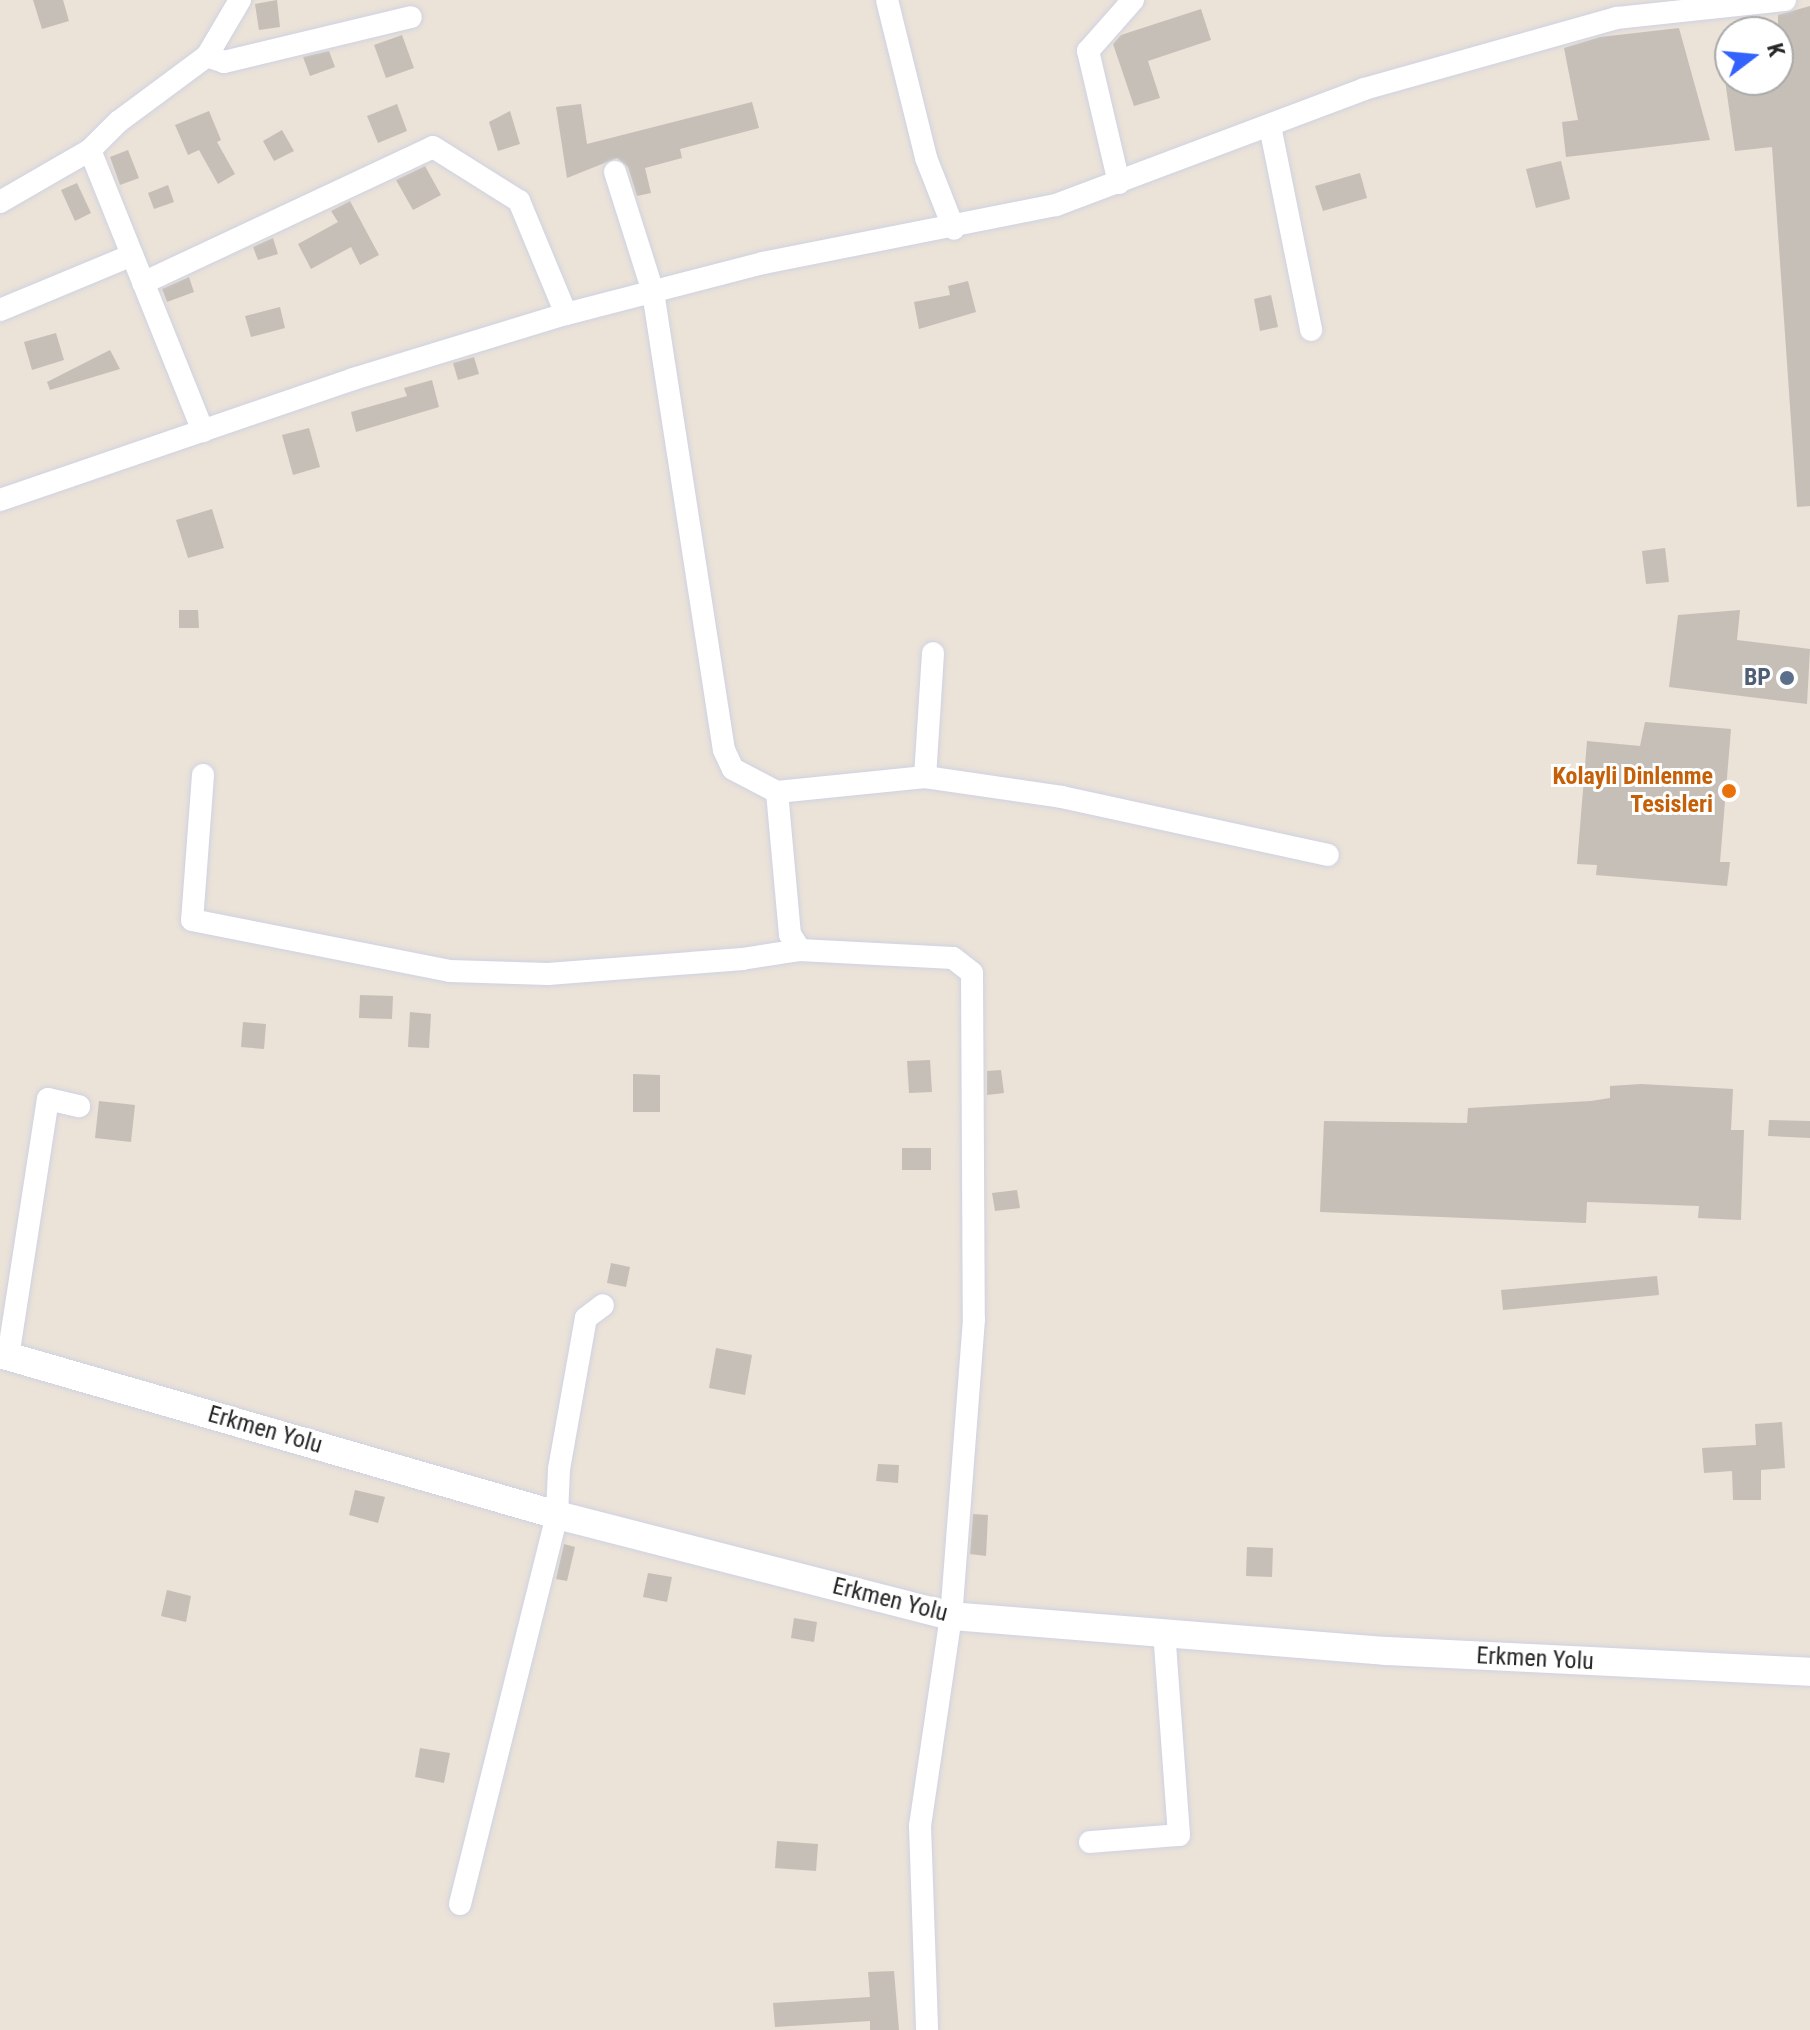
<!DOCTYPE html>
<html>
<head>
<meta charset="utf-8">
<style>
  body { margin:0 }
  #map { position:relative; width:1810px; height:2030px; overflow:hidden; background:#ebe2d8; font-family:"Roboto Condensed",sans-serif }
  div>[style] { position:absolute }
  .building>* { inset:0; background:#c6bfb8 }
  .roads { filter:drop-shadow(0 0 2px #ced2e1) drop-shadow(0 0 2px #ced2e1) }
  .minor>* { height:22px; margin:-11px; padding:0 11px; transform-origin:11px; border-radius:11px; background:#fff }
  .tertiary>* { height:28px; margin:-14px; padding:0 14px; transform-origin:14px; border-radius:14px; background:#fff }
  .dots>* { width:22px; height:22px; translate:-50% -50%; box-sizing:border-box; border:4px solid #fff; border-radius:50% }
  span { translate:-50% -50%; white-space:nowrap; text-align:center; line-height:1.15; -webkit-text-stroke:6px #fff; paint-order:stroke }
  .service-label { font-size:24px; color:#4e5e75; font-weight:700 }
  .right { translate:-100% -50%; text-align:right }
  .food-label { font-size:24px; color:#c56008; font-weight:700 }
  .street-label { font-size:24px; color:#272727 }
  .north { position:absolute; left:1714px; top:16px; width:80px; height:80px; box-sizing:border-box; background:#fff; border:2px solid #a9a9a9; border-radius:50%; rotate:74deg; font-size:22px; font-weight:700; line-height:32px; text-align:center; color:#272727 }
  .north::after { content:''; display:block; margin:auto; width:28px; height:36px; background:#3462fc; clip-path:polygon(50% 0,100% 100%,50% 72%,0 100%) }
</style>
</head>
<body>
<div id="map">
  <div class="building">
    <div style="clip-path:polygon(33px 0,63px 0,69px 21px,42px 29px)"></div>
    <div style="clip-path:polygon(277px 0,280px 27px,259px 30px,255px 4px)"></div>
    <div style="clip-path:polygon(1810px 6px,1810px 506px,1797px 507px,1772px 147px,1735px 151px,1725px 80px,1778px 80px,1778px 15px)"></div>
    <div style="clip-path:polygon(1201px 9px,1211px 40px,1148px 61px,1160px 98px,1134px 106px,1113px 44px,1121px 35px)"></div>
    <div style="clip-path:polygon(1679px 28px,1710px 140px,1566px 157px,1562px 122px,1578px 120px,1564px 48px,1600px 37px)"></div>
    <div style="clip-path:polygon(402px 35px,414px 68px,386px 78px,374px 45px)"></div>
    <div style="clip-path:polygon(329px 51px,335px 67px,310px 76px,303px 57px)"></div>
    <div style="clip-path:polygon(752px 102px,759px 128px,680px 149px,682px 158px,645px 168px,651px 193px,637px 196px,628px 167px,617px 158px,567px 178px,556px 107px,581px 104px,587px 144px)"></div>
    <div style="clip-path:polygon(397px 104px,407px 131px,378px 143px,367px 116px)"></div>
    <div style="clip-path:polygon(209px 111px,221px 140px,217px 142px,235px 174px,218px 184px,199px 150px,188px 155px,175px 125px)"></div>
    <div style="clip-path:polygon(510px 111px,520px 144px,498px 151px,489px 122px)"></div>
    <div style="clip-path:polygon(282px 130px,294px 151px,274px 161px,263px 141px)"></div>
    <div style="clip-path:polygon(128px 150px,139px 178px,120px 185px,110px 157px)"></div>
    <div style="clip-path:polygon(1561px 161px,1570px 199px,1536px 208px,1526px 169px)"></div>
    <div style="clip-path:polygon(425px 166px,441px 195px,413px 210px,396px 180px)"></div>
    <div style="clip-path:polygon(1360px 173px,1367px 198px,1323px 211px,1315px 186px)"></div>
    <div style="clip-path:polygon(77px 183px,91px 213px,75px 221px,61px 190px)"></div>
    <div style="clip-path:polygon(168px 185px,174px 202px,154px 209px,148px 193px)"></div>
    <div style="clip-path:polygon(350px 201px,379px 255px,360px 265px,351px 247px,311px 269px,298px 244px,338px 222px,331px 211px)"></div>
    <div style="clip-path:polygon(273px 238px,278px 254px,258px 260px,253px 247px)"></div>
    <div style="clip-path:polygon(189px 277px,194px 292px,167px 302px,162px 289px)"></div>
    <div style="clip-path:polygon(968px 281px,976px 312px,919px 329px,914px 302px,950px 295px,948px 286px)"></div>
    <div style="clip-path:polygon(1271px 295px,1278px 327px,1260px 331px,1254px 299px)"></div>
    <div style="clip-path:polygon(280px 307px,285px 328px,251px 337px,245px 316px)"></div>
    <div style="clip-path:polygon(56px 333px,64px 360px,32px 370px,24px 342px)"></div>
    <div style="clip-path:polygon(110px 350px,120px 369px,50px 390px,47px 382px)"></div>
    <div style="clip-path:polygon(474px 357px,479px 374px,458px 380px,453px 363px)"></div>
    <div style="clip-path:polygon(432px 380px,439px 407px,356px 432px,351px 412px,407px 396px,404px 388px)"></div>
    <div style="clip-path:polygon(309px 428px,320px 467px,293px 475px,282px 435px)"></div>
    <div style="clip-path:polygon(212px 509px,224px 548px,188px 558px,176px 520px)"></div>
    <div style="clip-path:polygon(1665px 548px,1669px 582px,1646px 584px,1642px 551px)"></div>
    <div style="clip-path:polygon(179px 610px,198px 610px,199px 628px,179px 628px)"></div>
    <div style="clip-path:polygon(1740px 610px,1737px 640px,1810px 649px,1807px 704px,1669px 687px,1678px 615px)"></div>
    <div style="clip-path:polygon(1645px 722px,1731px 729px,1720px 862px,1730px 862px,1727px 886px,1596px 875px,1597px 865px,1577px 864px,1587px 741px,1640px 746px)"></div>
    <div style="clip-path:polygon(360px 995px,393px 996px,392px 1019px,359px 1018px)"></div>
    <div style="clip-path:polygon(410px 1012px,431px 1014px,429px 1048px,408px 1047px)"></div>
    <div style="clip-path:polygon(243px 1022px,266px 1024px,264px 1049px,241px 1047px)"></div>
    <div style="clip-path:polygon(930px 1060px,932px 1092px,909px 1093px,907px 1061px)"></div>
    <div style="clip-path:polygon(1001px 1070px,1004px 1093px,987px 1095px,987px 1071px)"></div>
    <div style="clip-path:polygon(633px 1074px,660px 1075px,660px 1112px,633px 1112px)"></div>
    <div style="clip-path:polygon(1641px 1084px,1733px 1089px,1731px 1130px,1744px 1130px,1741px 1220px,1698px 1218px,1699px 1206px,1587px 1202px,1586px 1223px,1320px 1212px,1324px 1121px,1467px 1123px,1468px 1108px,1591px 1101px,1610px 1098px,1610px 1086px)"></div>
    <div style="clip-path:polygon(99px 1101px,135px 1105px,131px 1142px,95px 1138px)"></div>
    <div style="clip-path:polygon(1769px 1120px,1810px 1121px,1810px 1138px,1768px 1136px)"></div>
    <div style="clip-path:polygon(902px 1148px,931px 1148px,931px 1170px,902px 1170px)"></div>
    <div style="clip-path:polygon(1017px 1190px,1020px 1208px,995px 1211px,992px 1193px)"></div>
    <div style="clip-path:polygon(611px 1263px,630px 1267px,626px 1287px,607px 1283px)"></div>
    <div style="clip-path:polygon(1657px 1276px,1659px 1295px,1503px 1310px,1501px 1290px)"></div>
    <div style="clip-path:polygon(716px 1348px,752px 1355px,745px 1395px,709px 1388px)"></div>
    <div style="clip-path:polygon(1782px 1422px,1785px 1468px,1761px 1470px,1761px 1500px,1733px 1500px,1732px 1471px,1704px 1473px,1702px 1448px,1756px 1445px,1755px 1424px)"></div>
    <div style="clip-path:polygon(878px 1464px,899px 1465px,898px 1483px,876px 1481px)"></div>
    <div style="clip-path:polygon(355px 1490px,385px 1497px,378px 1523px,349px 1515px)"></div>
    <div style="clip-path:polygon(973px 1514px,988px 1515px,986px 1556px,970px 1554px)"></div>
    <div style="clip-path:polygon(564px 1544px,575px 1547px,567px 1581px,556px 1579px)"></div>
    <div style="clip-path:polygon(1247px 1547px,1273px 1548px,1272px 1577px,1246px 1576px)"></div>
    <div style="clip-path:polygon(648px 1573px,672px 1577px,667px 1602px,643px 1597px)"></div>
    <div style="clip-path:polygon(167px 1590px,191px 1596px,186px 1622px,161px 1616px)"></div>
    <div style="clip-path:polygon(794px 1618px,817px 1622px,814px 1642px,791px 1638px)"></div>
    <div style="clip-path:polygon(420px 1748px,450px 1753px,444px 1783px,415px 1777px)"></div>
    <div style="clip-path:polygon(777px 1841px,818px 1844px,816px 1871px,775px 1868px)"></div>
    <div style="clip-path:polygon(894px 1971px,899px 2030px,870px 2030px,870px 2021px,775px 2027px,773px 2003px,870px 1997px,868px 1972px)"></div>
  </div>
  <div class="roads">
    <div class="minor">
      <div style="left:887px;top:0;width:163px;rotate:76.1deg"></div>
      <div style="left:926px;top:158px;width:76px;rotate:68.5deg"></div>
      <div style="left:207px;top:56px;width:18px;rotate:19deg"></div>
      <div style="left:224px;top:62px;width:192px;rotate:-13.5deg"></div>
      <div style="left:1270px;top:126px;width:208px;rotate:78.6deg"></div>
      <div style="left:90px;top:150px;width:303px;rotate:68.1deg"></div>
      <div style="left:615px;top:172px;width:126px;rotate:72.4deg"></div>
      <div style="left:653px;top:292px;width:463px;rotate:81.2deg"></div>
      <div style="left:724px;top:750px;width:21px;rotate:65deg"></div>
      <div style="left:733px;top:769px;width:50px;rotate:27.6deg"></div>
      <div style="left:777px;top:792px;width:149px;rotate:-5.8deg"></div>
      <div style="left:925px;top:777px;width:138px;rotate:8.3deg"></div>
      <div style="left:1062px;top:797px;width:272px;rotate:12.3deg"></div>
      <div style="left:1119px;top:183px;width:136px;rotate:-103.2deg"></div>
      <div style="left:1088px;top:51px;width:68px;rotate:-48.6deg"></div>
      <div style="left:0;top:202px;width:104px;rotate:-30deg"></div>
      <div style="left:90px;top:150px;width:40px;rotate:-45deg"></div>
      <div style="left:118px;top:122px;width:111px;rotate:-36.6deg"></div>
      <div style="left:207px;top:56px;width:65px;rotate:-59.5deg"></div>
      <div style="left:143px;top:283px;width:320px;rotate:-25.1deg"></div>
      <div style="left:433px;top:147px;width:102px;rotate:32.1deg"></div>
      <div style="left:519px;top:201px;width:122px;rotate:67.4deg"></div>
      <div style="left:0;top:310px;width:143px;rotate:-22.6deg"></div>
      <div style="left:0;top:500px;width:373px;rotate:-18.9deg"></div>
      <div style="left:353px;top:379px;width:223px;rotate:-17deg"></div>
      <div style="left:566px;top:314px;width:203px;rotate:-14.5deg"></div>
      <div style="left:763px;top:263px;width:299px;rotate:-11.2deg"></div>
      <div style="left:1056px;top:205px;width:329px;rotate:-20.6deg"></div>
      <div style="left:1364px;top:89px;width:263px;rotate:-15.7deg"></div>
      <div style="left:1617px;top:18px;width:169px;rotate:-6.1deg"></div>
      <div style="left:203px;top:775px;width:145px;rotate:94.3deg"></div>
      <div style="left:192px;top:920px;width:263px;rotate:11.2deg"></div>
      <div style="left:450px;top:971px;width:98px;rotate:1.8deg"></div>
      <div style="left:548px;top:974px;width:195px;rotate:-4.4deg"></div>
      <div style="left:742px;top:959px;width:59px;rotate:-8.8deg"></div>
      <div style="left:800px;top:950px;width:153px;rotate:3deg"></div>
      <div style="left:953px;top:958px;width:24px;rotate:38deg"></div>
      <div style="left:972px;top:973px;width:346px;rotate:89.7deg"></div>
      <div style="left:974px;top:1319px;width:298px;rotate:94.4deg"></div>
      <div style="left:951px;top:1616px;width:212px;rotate:98.4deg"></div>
      <div style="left:920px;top:1826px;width:204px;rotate:88deg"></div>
      <div style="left:925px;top:777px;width:124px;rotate:-86.3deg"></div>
      <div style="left:777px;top:792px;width:143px;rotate:84.8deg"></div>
      <div style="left:790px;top:934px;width:19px;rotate:58deg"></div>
      <div style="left:8px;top:1357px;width:261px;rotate:-81.2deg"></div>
      <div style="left:48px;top:1099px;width:32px;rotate:13deg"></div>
      <div style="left:1090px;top:1842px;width:89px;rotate:-4.5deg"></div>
      <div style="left:1179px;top:1835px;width:203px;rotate:-94.2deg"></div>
      <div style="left:460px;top:1904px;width:401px;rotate:-76deg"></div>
      <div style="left:557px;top:1515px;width:46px;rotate:-87.5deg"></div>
      <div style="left:559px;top:1469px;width:153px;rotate:-79.9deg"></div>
      <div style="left:586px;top:1318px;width:21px;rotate:-37deg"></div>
    </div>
    <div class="tertiary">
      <div style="left:0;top:1354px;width:580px;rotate:16.12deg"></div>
      <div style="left:557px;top:1515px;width:407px;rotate:14.4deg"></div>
      <div style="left:951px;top:1616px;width:436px;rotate:4.6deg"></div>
      <div style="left:1386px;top:1651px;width:425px;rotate:2.8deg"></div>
    </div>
  </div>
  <div class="dots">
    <div style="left:1787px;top:678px;background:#5c6f8a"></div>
    <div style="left:1729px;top:791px;background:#e8710a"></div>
  </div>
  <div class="service-label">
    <span class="right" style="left:1771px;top:678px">BP</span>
  </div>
  <div class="food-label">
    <span class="right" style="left:1713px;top:791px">Kolayli Dinlenme<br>Tesisleri</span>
  </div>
  <div class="street-label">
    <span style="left:265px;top:1430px;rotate:16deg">Erkmen Yolu</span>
    <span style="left:890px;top:1600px;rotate:14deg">Erkmen Yolu</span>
    <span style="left:1535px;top:1659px;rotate:3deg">Erkmen Yolu</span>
  </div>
  <div class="north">K</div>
</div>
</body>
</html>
